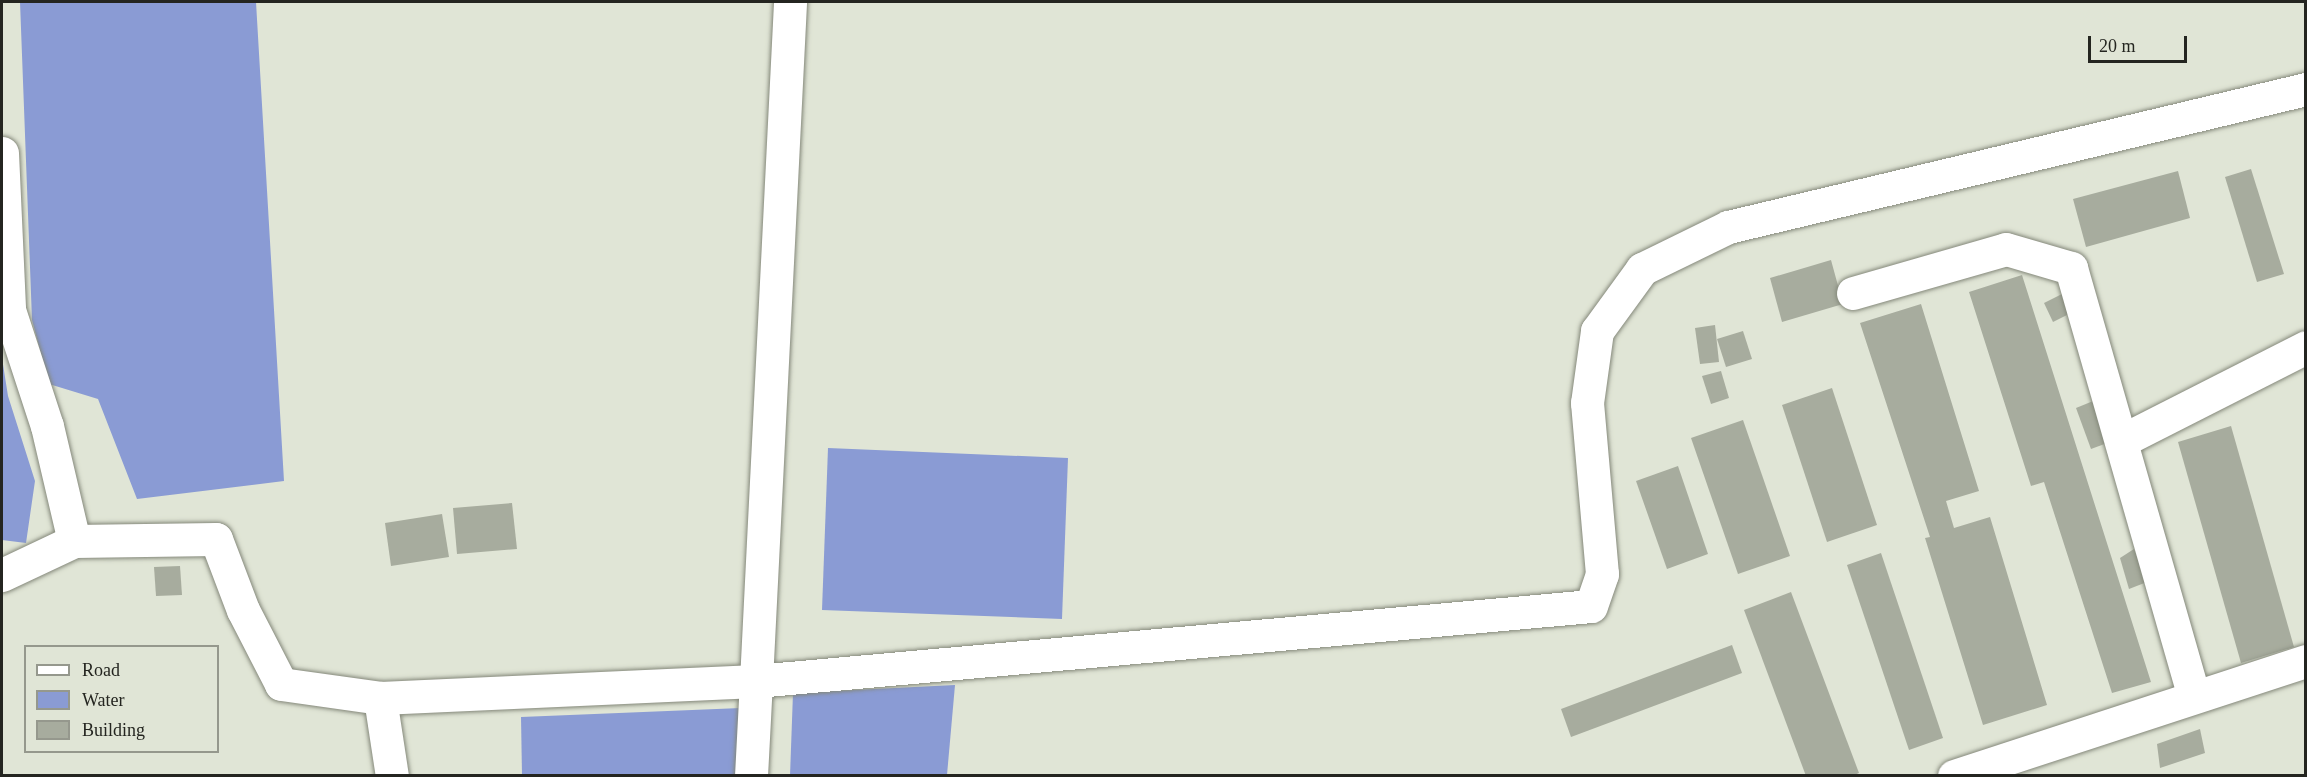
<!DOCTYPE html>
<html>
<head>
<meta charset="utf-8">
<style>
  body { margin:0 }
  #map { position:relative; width:2307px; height:777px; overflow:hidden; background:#e0e5d6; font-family:Georgia,serif }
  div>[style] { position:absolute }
  .water>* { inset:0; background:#8a9bd4 }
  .building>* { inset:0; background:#a7ac9e }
  .roads { filter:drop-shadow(0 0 2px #84887a) drop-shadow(0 0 2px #84887a) }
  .minor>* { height:33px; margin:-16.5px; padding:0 16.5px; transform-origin:16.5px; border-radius:16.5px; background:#fff }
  span { translate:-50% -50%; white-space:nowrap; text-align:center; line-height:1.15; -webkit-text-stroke:4.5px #e0e5d6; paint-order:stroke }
  .frame { position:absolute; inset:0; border:3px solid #242520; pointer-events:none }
  .legend { position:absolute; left:24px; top:645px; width:195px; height:108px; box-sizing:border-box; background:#e0e5d6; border:2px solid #95988d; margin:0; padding:8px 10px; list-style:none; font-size:18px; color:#242520 }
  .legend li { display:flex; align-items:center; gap:12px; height:30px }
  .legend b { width:30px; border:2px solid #95988d }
  .scale { position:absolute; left:2088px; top:36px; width:99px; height:27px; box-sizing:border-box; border:3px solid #242520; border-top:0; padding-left:8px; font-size:18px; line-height:21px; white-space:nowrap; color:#242520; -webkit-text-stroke:4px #e0e5d6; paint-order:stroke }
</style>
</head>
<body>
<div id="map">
  <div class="water">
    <div style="clip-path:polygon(20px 2px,256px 2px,284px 481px,137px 499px,98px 399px,49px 384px,32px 320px)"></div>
    <div style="clip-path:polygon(2px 358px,8px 396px,35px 481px,26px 543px,2px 540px)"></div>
    <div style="clip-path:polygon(828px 448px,1068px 458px,1062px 619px,822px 610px)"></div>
    <div style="clip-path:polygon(955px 685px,947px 775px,790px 776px,793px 693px)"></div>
    <div style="clip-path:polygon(741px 708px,737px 775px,522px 775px,521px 717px)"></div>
  </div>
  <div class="building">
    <div style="clip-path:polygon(2251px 169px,2284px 274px,2257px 282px,2225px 177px)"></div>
    <div style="clip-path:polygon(2178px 171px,2190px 218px,2086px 247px,2073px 199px)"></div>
    <div style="clip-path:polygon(1831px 260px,1843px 304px,1782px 322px,1770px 278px)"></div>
    <div style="clip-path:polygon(2022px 275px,2151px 682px,2112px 693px,2044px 482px,2031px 486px,1969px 292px)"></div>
    <div style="clip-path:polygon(2066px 292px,2075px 311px,2053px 322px,2044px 303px)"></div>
    <div style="clip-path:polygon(1921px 304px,1979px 491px,1946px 501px,1954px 528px,1990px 517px,2047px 705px,1983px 725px,1925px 538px,1930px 537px,1860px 323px)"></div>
    <div style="clip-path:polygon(1715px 325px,1719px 362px,1700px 364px,1695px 328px)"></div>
    <div style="clip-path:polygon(1743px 331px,1752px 359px,1726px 367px,1717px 339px)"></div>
    <div style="clip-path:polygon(1721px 371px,1729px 398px,1711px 404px,1702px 376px)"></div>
    <div style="clip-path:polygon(1832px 388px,1877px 525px,1827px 542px,1782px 405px)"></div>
    <div style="clip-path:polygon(2103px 397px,2118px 439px,2091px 449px,2076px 408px)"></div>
    <div style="clip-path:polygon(1743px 420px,1790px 556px,1738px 574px,1691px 438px)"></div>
    <div style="clip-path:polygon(2231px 426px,2294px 647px,2241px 663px,2178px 442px)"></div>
    <div style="clip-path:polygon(1678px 466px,1708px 554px,1667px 569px,1636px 481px)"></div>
    <div style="clip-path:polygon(512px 503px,517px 549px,457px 554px,453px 508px)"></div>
    <div style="clip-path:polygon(442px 514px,449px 557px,391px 566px,385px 523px)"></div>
    <div style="clip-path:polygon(2134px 549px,2147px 582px,2129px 589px,2120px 558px)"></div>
    <div style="clip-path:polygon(1881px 553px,1943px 738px,1909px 750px,1847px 565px)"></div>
    <div style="clip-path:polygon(180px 566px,182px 595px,156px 596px,154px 567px)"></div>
    <div style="clip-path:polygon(1791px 592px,1859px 773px,1852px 776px,1806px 776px,1744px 610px)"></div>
    <div style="clip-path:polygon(1732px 645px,1742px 673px,1571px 737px,1561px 709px)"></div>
    <div style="clip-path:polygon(2200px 729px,2205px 753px,2160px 768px,2157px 744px)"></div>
  </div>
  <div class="roads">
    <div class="minor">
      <div style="left:2px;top:153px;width:157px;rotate:87.4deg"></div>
      <div style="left:9px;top:310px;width:122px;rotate:71.9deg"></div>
      <div style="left:47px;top:426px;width:118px;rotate:76.8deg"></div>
      <div style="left:74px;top:541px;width:80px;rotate:154.7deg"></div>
      <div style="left:1853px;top:293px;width:159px;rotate:-16deg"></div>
      <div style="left:2006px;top:249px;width:68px;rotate:16.3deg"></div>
      <div style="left:2071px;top:268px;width:445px;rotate:74deg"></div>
      <div style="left:2123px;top:440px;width:205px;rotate:-26.9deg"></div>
      <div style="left:74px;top:541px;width:142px;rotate:-0.8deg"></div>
      <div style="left:216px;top:539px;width:76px;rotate:69.2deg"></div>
      <div style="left:243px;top:610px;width:83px;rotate:62.8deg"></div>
      <div style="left:281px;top:684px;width:100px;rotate:8deg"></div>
      <div style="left:380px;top:698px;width:79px;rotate:81.3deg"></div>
      <div style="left:380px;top:698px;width:376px;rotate:-2.6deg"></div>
      <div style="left:756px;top:681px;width:680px;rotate:-87.13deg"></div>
      <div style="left:751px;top:776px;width:95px;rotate:-87deg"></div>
      <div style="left:756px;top:681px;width:838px;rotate:-5.13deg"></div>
      <div style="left:1591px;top:606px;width:34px;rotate:-71deg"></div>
      <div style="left:1602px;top:574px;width:172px;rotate:-95deg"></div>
      <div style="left:1587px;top:403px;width:73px;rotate:-82.1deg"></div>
      <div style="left:1597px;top:331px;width:77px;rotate:-54deg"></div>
      <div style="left:1642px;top:269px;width:96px;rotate:-26deg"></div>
      <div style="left:1728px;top:227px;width:594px;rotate:-13.43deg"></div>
      <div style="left:1954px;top:776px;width:370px;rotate:-18.1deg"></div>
    </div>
  </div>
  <div class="frame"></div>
  <ul class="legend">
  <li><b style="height:8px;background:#fff"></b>Road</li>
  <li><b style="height:16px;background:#8a9bd4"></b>Water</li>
  <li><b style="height:16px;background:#a7ac9e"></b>Building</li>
  </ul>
  <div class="scale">20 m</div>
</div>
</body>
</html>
